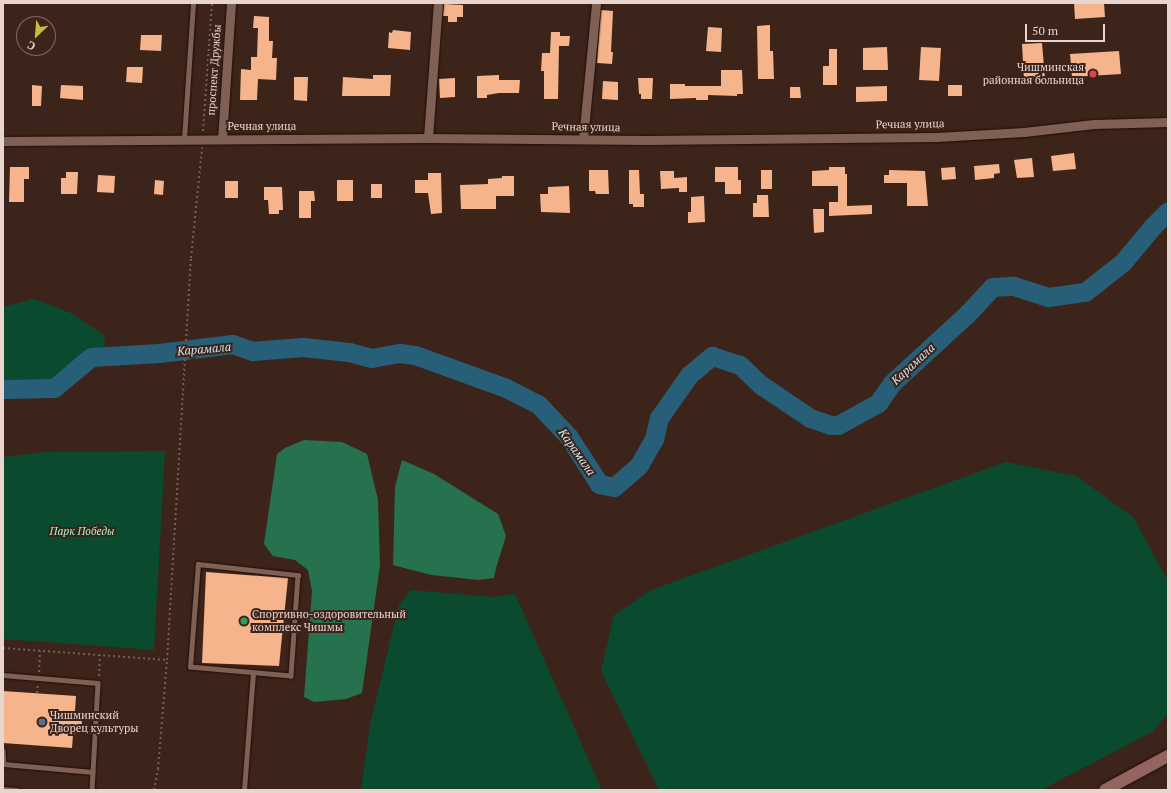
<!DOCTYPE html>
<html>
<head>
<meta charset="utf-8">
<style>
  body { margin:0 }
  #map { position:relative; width:1171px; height:793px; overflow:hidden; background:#3d241a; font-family:"PT Serif",serif }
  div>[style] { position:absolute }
  .green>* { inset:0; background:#0a4a2f }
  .forest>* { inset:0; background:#26714e }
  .river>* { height:19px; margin:-9.5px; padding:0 9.5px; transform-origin:9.5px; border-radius:9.5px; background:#285f78 }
  .building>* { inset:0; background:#f5b48b }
  .path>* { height:2px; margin-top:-1px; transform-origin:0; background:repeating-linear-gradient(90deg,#755e55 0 2px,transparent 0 5px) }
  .roads { filter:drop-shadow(0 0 1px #230c04) drop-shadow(0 0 1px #230c04) }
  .lane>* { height:4.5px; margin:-2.25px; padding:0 2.25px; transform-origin:2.25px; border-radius:2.25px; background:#7e6054 }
  .street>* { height:9px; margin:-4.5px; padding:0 4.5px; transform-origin:4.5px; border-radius:4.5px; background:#7e6054 }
  .secondary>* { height:12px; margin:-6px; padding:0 6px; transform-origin:6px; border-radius:6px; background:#936560 }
  .dots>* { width:11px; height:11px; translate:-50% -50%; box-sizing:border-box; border:2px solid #3d241a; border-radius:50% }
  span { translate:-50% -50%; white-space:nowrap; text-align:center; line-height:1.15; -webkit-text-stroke:4px #3d241a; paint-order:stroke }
  .poi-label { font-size:11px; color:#e7d5ce }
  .right { translate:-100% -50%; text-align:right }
  .left { translate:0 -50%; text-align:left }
  .street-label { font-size:11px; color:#e7d5ce }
  .park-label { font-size:11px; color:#99fac6; font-style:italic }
  .water-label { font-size:12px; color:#cfe6f2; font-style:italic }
  .frame { position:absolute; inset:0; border:4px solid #e7d5ce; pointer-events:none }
  .north { position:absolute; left:16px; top:16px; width:40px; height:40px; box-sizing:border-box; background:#3d241a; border:1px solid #816b62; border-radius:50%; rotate:206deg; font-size:11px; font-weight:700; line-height:16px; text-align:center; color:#e7d5ce }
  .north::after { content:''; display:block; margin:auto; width:14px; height:18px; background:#c8bb3b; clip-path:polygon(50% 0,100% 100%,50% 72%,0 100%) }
  .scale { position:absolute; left:1025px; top:24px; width:80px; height:18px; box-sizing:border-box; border:2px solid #e7d5ce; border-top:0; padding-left:5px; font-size:12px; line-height:14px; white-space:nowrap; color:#e7d5ce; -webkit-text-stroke:3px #3d241a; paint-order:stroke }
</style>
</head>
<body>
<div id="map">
  <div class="green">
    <div style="clip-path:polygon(34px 299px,71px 313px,104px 335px,106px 356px,91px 370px,52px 396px,3px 399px,3px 308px,6px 306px)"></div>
    <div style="clip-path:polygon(165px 451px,154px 650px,3px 639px,3px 457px,47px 452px)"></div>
    <div style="clip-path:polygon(1006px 462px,1076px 476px,1133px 517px,1168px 581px,1168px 713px,1154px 731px,1041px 790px,659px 790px,601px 671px,614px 615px,651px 590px)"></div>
    <div style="clip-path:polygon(411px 590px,495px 597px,515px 594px,602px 790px,361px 790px,370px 724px,399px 605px)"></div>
  </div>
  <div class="forest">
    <div style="clip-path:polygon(304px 440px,342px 442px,367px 454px,378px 500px,380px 565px,362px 693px,346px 699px,314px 702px,304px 697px,312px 591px,308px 570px,295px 560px,273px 556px,264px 544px,277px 454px,285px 448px)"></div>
    <div style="clip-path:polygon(402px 460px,434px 474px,498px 514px,506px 536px,496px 568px,494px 578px,479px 580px,431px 575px,393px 565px,395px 487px)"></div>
  </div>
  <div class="river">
    <div style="left:3px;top:389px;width:51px;rotate:-1.1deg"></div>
    <div style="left:54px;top:388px;width:48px;rotate:-40deg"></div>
    <div style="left:91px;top:357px;width:68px;rotate:-3.4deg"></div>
    <div style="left:159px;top:353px;width:74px;rotate:-7deg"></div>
    <div style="left:232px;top:344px;width:21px;rotate:19deg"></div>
    <div style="left:252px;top:351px;width:51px;rotate:-4.5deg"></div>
    <div style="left:303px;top:347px;width:46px;rotate:6.2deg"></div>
    <div style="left:349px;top:352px;width:23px;rotate:15deg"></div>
    <div style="left:371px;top:358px;width:29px;rotate:-10deg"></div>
    <div style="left:400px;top:353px;width:15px;rotate:8deg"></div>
    <div style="left:415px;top:355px;width:97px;rotate:19.9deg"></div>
    <div style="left:506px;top:388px;width:36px;rotate:27deg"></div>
    <div style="left:538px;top:404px;width:45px;rotate:46.8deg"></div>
    <div style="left:569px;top:437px;width:56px;rotate:57.4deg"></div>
    <div style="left:599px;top:484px;width:15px;rotate:11deg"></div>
    <div style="left:614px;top:487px;width:33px;rotate:-41deg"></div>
    <div style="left:639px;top:465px;width:30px;rotate:-60deg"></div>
    <div style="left:654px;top:439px;width:22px;rotate:-77deg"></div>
    <div style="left:659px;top:418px;width:52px;rotate:-55.1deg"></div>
    <div style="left:689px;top:375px;width:30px;rotate:-40deg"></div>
    <div style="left:712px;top:356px;width:29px;rotate:18deg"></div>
    <div style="left:740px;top:365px;width:29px;rotate:44deg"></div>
    <div style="left:761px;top:385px;width:59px;rotate:34deg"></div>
    <div style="left:810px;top:418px;width:21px;rotate:19deg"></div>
    <div style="left:830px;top:425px;width:8px"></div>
    <div style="left:838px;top:425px;width:46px;rotate:-28.8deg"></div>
    <div style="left:878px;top:403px;width:24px;rotate:-55deg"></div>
    <div style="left:892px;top:383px;width:103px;rotate:-42.6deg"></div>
    <div style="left:968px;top:313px;width:35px;rotate:-47deg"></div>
    <div style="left:992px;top:287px;width:22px;rotate:-3deg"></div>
    <div style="left:1014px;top:286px;width:36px;rotate:18deg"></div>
    <div style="left:1048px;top:297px;width:37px;rotate:-8deg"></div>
    <div style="left:1085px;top:292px;width:48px;rotate:-38.3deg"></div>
    <div style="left:1123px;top:262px;width:47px;rotate:-50.2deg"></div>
    <div style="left:1153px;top:226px;width:21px;rotate:-45deg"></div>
  </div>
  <div class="building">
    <div style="clip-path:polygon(1074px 3px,1104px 3px,1105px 17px,1075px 19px)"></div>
    <div style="clip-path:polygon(444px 4px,463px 5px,463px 17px,457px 17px,457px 22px,448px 22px,448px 16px,443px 16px)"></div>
    <div style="clip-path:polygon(601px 10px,613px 11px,611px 52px,613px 52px,612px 64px,597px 63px)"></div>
    <div style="clip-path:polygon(254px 16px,269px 17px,269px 41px,273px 41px,272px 58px,277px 58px,276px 80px,258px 79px,257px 100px,240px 100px,241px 69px,251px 70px,251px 57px,257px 57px,258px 28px,253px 28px)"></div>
    <div style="clip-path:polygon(770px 25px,770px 51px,773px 51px,774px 79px,758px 79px,757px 26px)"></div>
    <div style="clip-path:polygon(708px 27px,722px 28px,721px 52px,706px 51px)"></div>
    <div style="clip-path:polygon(393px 30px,411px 32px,410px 50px,388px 48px,389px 32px,392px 33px)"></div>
    <div style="clip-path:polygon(551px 32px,560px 32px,560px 36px,570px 36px,569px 46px,559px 46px,558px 99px,544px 99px,544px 71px,541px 71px,542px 53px,550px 53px)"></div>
    <div style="clip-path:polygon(141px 35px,162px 35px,161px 51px,140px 50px)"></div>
    <div style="clip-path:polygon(1042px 43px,1045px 79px,1024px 80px,1022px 44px)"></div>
    <div style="clip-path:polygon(887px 47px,888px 70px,863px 70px,863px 48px)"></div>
    <div style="clip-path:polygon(921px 47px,941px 48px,939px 81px,919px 80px)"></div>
    <div style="clip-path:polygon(829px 49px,837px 49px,837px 85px,823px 85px,823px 66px,829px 66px)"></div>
    <div style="clip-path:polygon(1119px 51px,1121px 74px,1072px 77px,1070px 54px)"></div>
    <div style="clip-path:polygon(127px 67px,143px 67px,142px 83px,126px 82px)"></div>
    <div style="clip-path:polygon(721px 70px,742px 70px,743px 94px,737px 94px,737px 96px,708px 95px,708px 100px,696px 100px,696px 98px,670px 99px,670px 84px,685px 84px,685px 86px,721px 86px)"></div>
    <div style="clip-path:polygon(373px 75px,391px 75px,390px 96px,342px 96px,343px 77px,373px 79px)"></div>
    <div style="clip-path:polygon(499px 75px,499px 80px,520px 80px,519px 93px,499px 93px,487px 95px,487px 98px,477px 98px,477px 76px)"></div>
    <div style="clip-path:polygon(294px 77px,308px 77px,307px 101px,294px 100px)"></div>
    <div style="clip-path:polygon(455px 78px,455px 97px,440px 98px,439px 79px)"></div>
    <div style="clip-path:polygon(638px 78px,653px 78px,652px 99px,641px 99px,641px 94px,639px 94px)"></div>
    <div style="clip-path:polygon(603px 81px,618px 82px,618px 100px,602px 99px)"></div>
    <div style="clip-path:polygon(32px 85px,42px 86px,41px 106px,32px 106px)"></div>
    <div style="clip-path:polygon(61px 85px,83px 86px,83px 100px,60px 98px)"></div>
    <div style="clip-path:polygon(948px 85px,962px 85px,962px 96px,948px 96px)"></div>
    <div style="clip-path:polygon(887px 86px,887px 101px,856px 102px,856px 87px)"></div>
    <div style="clip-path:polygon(790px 87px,800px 87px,801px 98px,790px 98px)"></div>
    <div style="clip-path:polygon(1074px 153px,1076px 169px,1053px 171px,1051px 156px)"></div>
    <div style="clip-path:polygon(1032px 158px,1034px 177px,1017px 178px,1014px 160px)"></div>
    <div style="clip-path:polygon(999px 164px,1000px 173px,994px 174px,994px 178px,975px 180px,974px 166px)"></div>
    <div style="clip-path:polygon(10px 167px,29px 167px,29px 179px,24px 179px,24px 202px,9px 202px)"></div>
    <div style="clip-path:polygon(715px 167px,738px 167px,738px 180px,741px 180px,741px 194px,725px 194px,725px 182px,715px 182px)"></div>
    <div style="clip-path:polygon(829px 167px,845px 167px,845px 174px,847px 174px,847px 206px,872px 205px,872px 214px,829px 216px,829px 202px,838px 202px,838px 186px,812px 186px,812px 171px,829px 170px)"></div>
    <div style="clip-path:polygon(955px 167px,956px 179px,942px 180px,941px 168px)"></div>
    <div style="clip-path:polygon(589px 170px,608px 170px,609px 194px,596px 194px,595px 191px,589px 191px)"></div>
    <div style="clip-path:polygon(629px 170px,639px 170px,640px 194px,644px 194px,644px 207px,633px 207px,633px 204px,629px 204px)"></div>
    <div style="clip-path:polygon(761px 170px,772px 170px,772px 189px,761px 189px)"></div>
    <div style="clip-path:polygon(889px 170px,925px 171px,928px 206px,907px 206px,907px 183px,884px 183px,884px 175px,889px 175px)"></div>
    <div style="clip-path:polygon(660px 171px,674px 171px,674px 178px,687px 177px,687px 192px,679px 192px,679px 188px,661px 189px)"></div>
    <div style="clip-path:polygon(66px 172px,78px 172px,77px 194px,61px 194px,61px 178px,66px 178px)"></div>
    <div style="clip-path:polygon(428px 173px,441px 173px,442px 213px,431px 214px,428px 193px,415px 193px,415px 180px,428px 180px)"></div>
    <div style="clip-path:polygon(98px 175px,115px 176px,114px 193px,97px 192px)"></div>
    <div style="clip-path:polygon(502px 176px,514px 176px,514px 196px,496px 196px,496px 209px,461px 209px,460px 185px,488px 184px,488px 179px,502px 178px)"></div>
    <div style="clip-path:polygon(155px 180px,164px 181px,163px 195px,154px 194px)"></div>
    <div style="clip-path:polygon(337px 180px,353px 180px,353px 201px,337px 201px)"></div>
    <div style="clip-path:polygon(225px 181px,238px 181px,238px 198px,225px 198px)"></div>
    <div style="clip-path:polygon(371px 184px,382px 184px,382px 198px,371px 198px)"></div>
    <div style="clip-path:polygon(569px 186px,570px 213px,541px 212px,540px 194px,548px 194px,548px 187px)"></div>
    <div style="clip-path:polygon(264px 187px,282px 187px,283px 210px,279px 210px,279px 214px,269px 214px,268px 200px,264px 200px)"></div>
    <div style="clip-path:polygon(299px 191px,314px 191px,315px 201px,311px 201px,311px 218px,299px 218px)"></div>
    <div style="clip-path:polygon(757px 195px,768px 195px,769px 217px,753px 217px,753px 203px,757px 203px)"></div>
    <div style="clip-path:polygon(704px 196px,705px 222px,688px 223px,688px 212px,691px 212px,691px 197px)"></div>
    <div style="clip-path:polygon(813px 209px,824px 209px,824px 232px,814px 233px)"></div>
    <div style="clip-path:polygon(206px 572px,288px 578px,279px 666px,202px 663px)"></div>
    <div style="clip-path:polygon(3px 691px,76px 696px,75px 711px,81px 717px,82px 723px,80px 730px,73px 735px,72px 748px,3px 743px)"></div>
  </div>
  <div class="path">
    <div style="left:203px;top:131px;width:128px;rotate:-86deg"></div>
    <div style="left:3px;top:648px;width:164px;rotate:4.2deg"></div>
    <div style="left:39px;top:672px;width:21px;rotate:-87deg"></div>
    <div style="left:99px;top:676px;width:21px;rotate:-87deg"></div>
    <div style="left:37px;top:693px;width:9px;rotate:-84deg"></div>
    <div style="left:154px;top:790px;width:21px;rotate:-79deg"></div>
    <div style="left:158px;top:769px;width:109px;rotate:-85.3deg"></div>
    <div style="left:167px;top:660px;width:403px;rotate:-86.6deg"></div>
    <div style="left:191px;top:258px;width:111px;rotate:-84.3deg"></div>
  </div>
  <div class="roads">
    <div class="lane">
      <div style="left:184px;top:139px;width:136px;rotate:-86.2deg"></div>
      <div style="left:198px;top:564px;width:101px;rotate:6.3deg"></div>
      <div style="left:298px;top:575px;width:101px;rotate:94deg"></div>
      <div style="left:291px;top:676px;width:101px;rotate:-174.9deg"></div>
      <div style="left:190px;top:667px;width:103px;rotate:-85.6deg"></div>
      <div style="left:3px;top:675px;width:95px;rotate:4.8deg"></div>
      <div style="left:98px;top:683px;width:107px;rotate:93.2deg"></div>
      <div style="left:3px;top:750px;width:14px;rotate:86deg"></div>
      <div style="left:4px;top:764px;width:89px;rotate:5.1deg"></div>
      <div style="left:3px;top:789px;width:13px;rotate:4deg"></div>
      <div style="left:244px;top:790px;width:116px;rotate:-85.6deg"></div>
    </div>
    <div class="street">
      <div style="left:428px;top:138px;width:135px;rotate:-85.8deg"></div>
      <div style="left:222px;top:139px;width:136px;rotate:-86.2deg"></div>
      <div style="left:583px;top:139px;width:137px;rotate:-84.5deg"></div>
      <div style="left:3px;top:141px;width:425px;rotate:-0.4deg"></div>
      <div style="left:428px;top:138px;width:219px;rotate:0.5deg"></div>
      <div style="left:647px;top:140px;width:289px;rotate:-0.6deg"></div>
      <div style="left:936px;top:137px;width:88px;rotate:-3.3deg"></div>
      <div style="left:1024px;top:132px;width:70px;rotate:-6.5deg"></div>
      <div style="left:1094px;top:124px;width:74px;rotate:-1.5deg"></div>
    </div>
    <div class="secondary">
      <div style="left:1105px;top:790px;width:72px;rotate:-28.4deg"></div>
    </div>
  </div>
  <div class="dots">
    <div style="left:1093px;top:74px;background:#e0444e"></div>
    <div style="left:244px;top:621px;background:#2e9e5b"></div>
    <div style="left:42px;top:722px;background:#5c6f8a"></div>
  </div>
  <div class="poi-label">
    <span class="right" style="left:1084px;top:74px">Чишминская<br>районная больница</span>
    <span class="left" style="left:252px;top:621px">Спортивно-оздоровительный<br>комплекс Чишмы</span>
    <span class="left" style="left:50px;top:722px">Чишминский<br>Дворец культуры</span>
  </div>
  <div class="street-label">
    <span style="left:214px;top:70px;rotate:-86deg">проспект Дружбы</span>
    <span style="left:910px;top:124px;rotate:-1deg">Речная улица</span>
    <span style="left:262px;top:126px">Речная улица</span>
    <span style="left:586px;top:127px;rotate:1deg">Речная улица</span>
  </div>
  <div class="park-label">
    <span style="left:82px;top:531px">Парк Победы</span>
  </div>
  <div class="water-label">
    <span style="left:204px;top:349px;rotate:-5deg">Карамала</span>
    <span style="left:913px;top:364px;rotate:-43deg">Карамала</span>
    <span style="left:577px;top:452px;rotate:55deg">Карамала</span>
  </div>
  <div class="frame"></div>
  <div class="north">С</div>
  <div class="scale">50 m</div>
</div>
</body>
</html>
